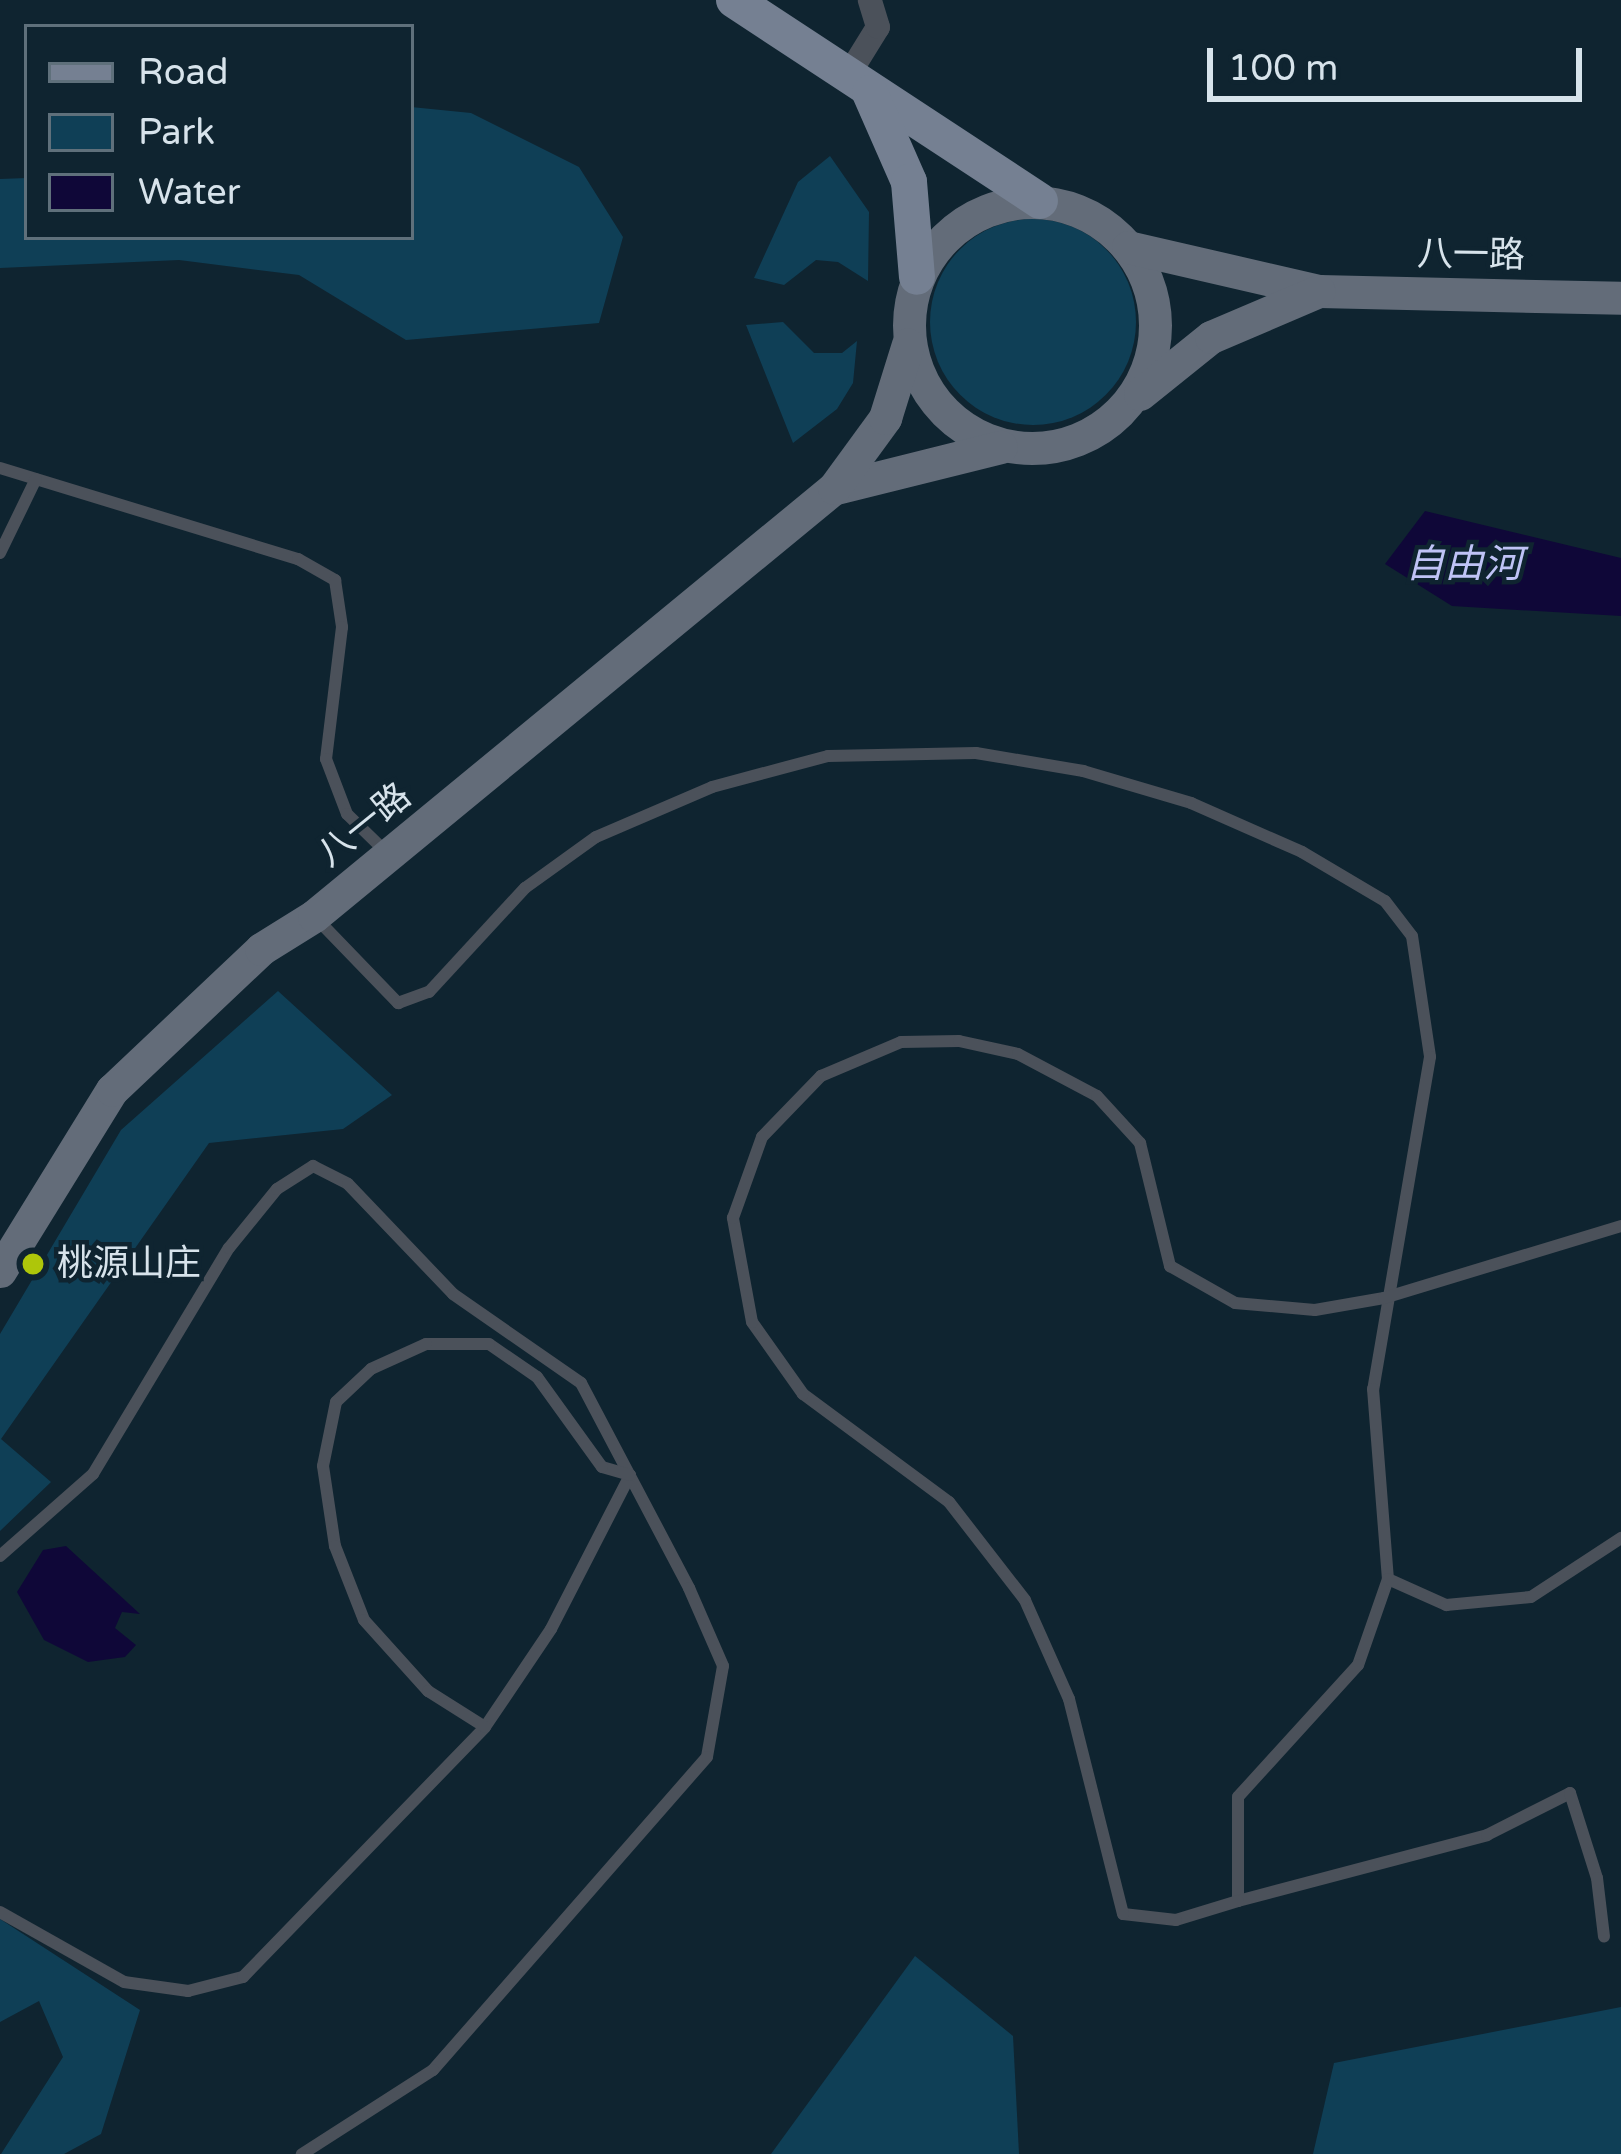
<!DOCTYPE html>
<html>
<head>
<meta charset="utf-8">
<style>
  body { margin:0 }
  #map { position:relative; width:1621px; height:2154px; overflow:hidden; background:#0f2430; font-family:"Varela Round","Noto Sans SC",sans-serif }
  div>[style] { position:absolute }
  .green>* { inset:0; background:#0f3f56 }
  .round { border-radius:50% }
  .water>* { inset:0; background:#0f0738 }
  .lane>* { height:12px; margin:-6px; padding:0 6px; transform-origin:6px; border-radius:6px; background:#4b515a }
  .street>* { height:24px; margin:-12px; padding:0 12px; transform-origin:12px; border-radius:12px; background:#4b515a }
  .secondary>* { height:33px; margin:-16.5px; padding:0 16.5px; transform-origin:16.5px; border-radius:16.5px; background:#636c79 }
  .secondary>.ring { margin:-16.5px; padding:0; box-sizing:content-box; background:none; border:33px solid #636c79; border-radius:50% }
  .primary>* { height:36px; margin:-18px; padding:0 18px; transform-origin:18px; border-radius:18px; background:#758092 }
  .dots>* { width:33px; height:33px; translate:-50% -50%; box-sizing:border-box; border:6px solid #0f2430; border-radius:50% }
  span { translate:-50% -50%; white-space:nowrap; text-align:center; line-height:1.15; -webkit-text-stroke:9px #0f2430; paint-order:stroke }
  .street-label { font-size:36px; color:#d7e3eb }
  .poi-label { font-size:36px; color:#d7e3eb }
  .left { translate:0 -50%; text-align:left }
  .water-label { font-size:39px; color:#bfc3f6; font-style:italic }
  .legend { position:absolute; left:24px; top:24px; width:390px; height:216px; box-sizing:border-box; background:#0f2430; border:3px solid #5f707b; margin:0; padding:15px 21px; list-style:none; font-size:36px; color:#d7e3eb }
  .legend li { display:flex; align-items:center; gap:24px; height:60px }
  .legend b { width:60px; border:3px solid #5f707b }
  .scale { position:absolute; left:1207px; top:48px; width:375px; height:54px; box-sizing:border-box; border:6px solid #d7e3eb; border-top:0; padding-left:15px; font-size:36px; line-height:42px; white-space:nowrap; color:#d7e3eb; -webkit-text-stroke:9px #0f2430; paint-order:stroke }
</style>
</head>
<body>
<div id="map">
  <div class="green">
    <div style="clip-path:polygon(411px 107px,471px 113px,579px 167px,623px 237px,599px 323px,406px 340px,299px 275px,179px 260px,0 268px,0 179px,27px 178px,27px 237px,411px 237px)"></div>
    <div style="clip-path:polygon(830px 156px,869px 212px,868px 281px,838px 262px,816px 260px,784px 285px,754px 278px,798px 182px)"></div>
    <div class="round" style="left:930px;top:219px;width:206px;height:206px"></div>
    <div style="clip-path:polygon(783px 322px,814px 353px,842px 353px,857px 341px,853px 383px,837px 409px,793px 443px,746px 325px)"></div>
    <div style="clip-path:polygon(278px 991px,392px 1095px,343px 1129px,209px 1143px,1px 1439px,51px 1482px,0 1531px,0 1334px,121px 1130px)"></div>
    <div style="clip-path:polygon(0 1919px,140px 2010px,101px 2134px,64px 2154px,1px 2154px,63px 2057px,39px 2001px,0 2022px)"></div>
    <div style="clip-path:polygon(915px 1956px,1013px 2036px,1019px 2154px,771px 2154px)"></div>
    <div style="clip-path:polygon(1621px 2007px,1621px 2154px,1313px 2154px,1334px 2063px)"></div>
  </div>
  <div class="water">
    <div style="clip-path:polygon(1425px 511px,1621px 558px,1621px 616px,1452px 606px,1385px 564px)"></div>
    <div style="clip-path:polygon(66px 1546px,140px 1614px,122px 1612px,115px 1628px,136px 1645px,125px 1657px,88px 1662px,44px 1640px,17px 1592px,43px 1550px)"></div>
  </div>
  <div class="lane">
    <div style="left:0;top:468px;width:312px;rotate:17deg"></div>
    <div style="left:298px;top:559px;width:43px;rotate:29.6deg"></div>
    <div style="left:335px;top:580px;width:48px;rotate:81.5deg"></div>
    <div style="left:342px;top:627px;width:133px;rotate:96.9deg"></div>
    <div style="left:326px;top:759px;width:59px;rotate:69.1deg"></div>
    <div style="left:347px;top:814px;width:53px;rotate:44.2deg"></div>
    <div style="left:0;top:553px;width:82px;rotate:-64.1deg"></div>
    <div style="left:315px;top:917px;width:120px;rotate:46deg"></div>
    <div style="left:398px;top:1003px;width:33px;rotate:-20deg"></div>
    <div style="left:429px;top:992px;width:142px;rotate:-47.3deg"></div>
    <div style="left:525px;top:888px;width:87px;rotate:-35.7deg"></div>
    <div style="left:596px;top:837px;width:126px;rotate:-23.3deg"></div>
    <div style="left:712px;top:787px;width:120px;rotate:-15deg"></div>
    <div style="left:828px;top:756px;width:148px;rotate:-1.2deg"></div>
    <div style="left:976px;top:753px;width:109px;rotate:9.5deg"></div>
    <div style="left:1083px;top:771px;width:113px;rotate:16.5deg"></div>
    <div style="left:1191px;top:803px;width:121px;rotate:23.8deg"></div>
    <div style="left:1302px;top:852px;width:96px;rotate:30.6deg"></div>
    <div style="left:1385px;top:901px;width:44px;rotate:52.4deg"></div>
    <div style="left:1412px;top:936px;width:122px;rotate:81.5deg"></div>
    <div style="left:1430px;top:1057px;width:337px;rotate:99.7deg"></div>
    <div style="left:1373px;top:1389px;width:191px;rotate:85.5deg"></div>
    <div style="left:1388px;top:1579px;width:91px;rotate:109.2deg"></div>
    <div style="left:1358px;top:1665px;width:178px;rotate:132.3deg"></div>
    <div style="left:1238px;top:1797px;width:104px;rotate:90deg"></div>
    <div style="left:1238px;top:1901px;width:258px;rotate:-14.8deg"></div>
    <div style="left:1487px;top:1835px;width:93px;rotate:-26.8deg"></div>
    <div style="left:1570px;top:1793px;width:89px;rotate:72.4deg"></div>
    <div style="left:1597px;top:1878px;width:59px;rotate:83.2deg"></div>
    <div style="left:0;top:1556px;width:124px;rotate:-41.4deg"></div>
    <div style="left:93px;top:1474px;width:264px;rotate:-59deg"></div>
    <div style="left:229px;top:1248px;width:76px;rotate:-50.9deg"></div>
    <div style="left:277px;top:1189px;width:43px;rotate:-32.6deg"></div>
    <div style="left:313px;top:1166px;width:39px;rotate:27deg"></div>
    <div style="left:348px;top:1184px;width:152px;rotate:46.3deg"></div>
    <div style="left:453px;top:1294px;width:156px;rotate:34.8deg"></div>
    <div style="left:581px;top:1383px;width:232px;rotate:62.2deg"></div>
    <div style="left:689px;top:1588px;width:85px;rotate:66.4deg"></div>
    <div style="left:723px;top:1666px;width:92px;rotate:100deg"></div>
    <div style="left:707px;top:1757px;width:416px;rotate:131.2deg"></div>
    <div style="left:433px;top:2070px;width:156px;rotate:147.3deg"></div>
    <div style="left:1388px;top:1579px;width:64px;rotate:24.1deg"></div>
    <div style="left:1446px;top:1605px;width:85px;rotate:-5.4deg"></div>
    <div style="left:1531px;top:1597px;width:108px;rotate:-33.2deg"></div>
    <div style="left:1238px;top:1901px;width:65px;rotate:163deg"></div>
    <div style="left:1176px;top:1920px;width:53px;rotate:-173.5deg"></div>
    <div style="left:1123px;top:1914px;width:222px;rotate:-104.1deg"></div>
    <div style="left:1069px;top:1699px;width:108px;rotate:-114deg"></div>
    <div style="left:1025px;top:1600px;width:124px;rotate:-127.8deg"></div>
    <div style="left:949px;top:1502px;width:182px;rotate:-143.5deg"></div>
    <div style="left:803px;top:1394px;width:88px;rotate:-125.3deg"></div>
    <div style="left:752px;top:1322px;width:106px;rotate:-100.4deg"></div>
    <div style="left:733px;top:1218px;width:86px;rotate:-70.3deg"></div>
    <div style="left:762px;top:1137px;width:85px;rotate:-46deg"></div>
    <div style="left:821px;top:1076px;width:87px;rotate:-23deg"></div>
    <div style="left:901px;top:1042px;width:58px;rotate:-1deg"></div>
    <div style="left:959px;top:1041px;width:60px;rotate:12.4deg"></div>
    <div style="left:1018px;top:1054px;width:89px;rotate:28deg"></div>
    <div style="left:1097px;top:1096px;width:64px;rotate:47.5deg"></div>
    <div style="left:1140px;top:1143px;width:127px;rotate:76.3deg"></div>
    <div style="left:1170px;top:1266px;width:75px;rotate:29.6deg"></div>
    <div style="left:1235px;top:1303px;width:80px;rotate:5deg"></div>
    <div style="left:1315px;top:1310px;width:70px;rotate:-9.9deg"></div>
    <div style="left:1384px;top:1298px;width:248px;rotate:-16.9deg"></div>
    <div style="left:0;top:1912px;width:142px;rotate:29.4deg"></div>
    <div style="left:124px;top:1982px;width:65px;rotate:8deg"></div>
    <div style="left:188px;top:1991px;width:57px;rotate:-14.3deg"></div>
    <div style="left:243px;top:1977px;width:348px;rotate:-45.9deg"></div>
    <div style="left:485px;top:1727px;width:118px;rotate:-56deg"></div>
    <div style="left:551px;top:1629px;width:173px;rotate:-62.8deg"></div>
    <div style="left:630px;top:1475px;width:29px;rotate:-164deg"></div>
    <div style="left:602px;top:1467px;width:111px;rotate:-125.8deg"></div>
    <div style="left:537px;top:1377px;width:58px;rotate:-145.5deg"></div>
    <div style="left:489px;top:1344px;width:63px;rotate:180deg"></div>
    <div style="left:426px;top:1344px;width:60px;rotate:155.6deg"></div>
    <div style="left:371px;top:1369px;width:48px;rotate:136.7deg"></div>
    <div style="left:336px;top:1402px;width:65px;rotate:101.5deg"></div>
    <div style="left:323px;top:1466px;width:81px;rotate:81.5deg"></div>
    <div style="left:335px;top:1546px;width:79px;rotate:68.6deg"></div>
    <div style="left:364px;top:1620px;width:96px;rotate:48deg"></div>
    <div style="left:428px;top:1691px;width:67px;rotate:32.3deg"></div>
  </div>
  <div class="street">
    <div style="left:849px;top:74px;width:55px;rotate:-58.3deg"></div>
    <div style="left:878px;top:27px;width:28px;rotate:-107deg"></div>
  </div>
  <div class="secondary">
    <div class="ring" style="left:909px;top:202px;width:213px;height:213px"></div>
    <div style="left:1128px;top:247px;width:196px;rotate:13deg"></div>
    <div style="left:1319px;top:291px;width:302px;rotate:1.3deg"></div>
    <div style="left:1140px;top:394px;width:91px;rotate:-38.8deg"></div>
    <div style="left:1211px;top:337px;width:117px;rotate:-23.1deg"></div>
    <div style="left:836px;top:488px;width:170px;rotate:-14deg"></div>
    <div style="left:0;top:1271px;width:213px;rotate:-58.3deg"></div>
    <div style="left:112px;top:1090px;width:205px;rotate:-43.4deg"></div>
    <div style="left:261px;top:949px;width:62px;rotate:-31.9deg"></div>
    <div style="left:314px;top:916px;width:673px;rotate:-39.46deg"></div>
    <div style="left:834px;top:488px;width:87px;rotate:-53.9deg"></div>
    <div style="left:885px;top:418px;width:77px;rotate:-72.7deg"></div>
  </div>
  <div class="primary">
    <div style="left:734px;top:0;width:366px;rotate:33.3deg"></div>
    <div style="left:870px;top:93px;width:97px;rotate:66.3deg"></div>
    <div style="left:909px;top:182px;width:95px;rotate:85.2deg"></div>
  </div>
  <div class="dots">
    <div style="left:33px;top:1264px;background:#aec60a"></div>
  </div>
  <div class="street-label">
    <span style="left:1471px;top:255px;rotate:1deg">八一路</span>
    <span style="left:364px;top:825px;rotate:-39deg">八一路</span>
  </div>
  <div class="poi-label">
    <span class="left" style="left:57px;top:1264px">桃源山庄</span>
  </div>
  <div class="water-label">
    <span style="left:1464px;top:565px">自由河</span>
  </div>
  <ul class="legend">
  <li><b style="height:15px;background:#758092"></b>Road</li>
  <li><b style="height:33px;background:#0f3f56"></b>Park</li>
  <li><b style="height:33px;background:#0f0738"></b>Water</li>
  </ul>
  <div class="scale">100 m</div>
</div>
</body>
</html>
